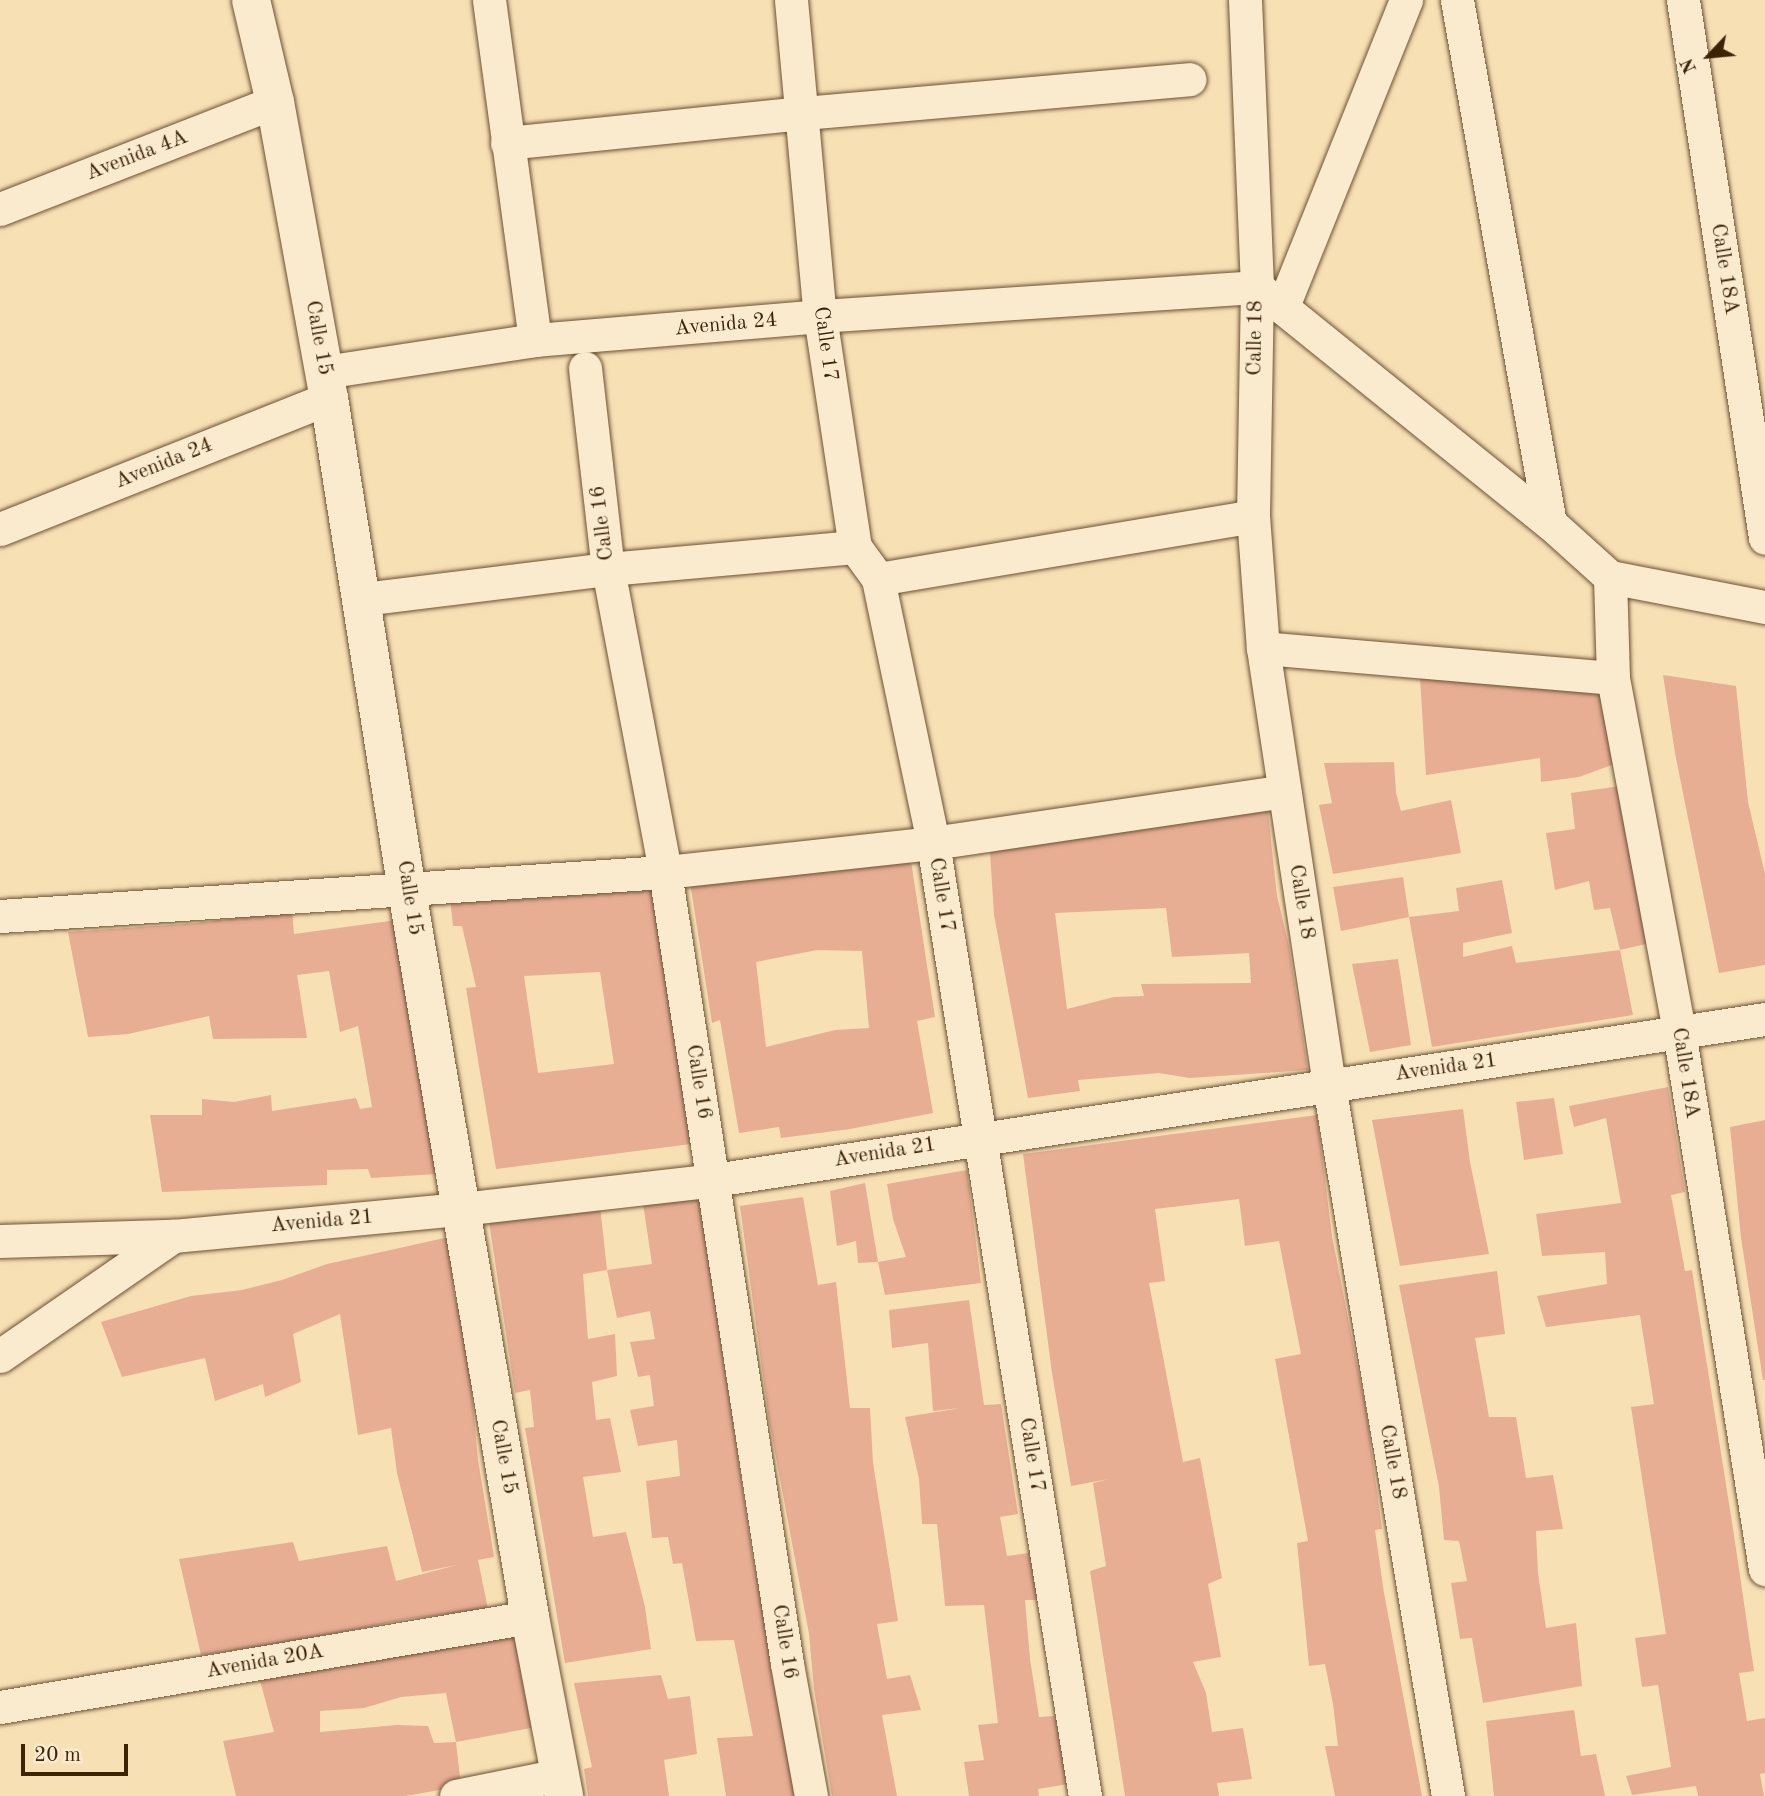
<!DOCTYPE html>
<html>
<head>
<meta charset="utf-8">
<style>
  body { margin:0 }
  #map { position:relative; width:1765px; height:1796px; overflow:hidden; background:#f8e0b5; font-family:"Old Standard TT",serif }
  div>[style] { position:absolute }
  .building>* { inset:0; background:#e7ae94 }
  .roads { filter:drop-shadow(0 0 2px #6c5232) drop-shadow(0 0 2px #6c5232) }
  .street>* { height:33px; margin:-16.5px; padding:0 16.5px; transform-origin:16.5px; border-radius:16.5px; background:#faebcf }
  .secondary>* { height:38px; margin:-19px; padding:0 19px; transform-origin:19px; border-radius:19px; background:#faebcf }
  span { translate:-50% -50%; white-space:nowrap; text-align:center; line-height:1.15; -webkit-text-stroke:6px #faebcf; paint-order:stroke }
  .street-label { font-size:21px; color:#3d2306 }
  .north { position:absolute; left:1674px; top:21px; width:70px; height:70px; -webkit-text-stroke:5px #faebcf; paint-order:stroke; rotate:244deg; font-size:19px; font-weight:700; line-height:28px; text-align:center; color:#3d2306 }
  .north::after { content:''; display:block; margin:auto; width:24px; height:32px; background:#3d2306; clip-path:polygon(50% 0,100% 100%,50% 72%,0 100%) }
  .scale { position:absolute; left:21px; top:1744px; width:107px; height:32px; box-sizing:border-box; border:4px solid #3d2306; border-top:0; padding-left:9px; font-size:21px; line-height:24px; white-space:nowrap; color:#3d2306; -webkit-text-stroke:5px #faebcf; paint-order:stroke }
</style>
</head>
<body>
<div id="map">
  <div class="building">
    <div style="clip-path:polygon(1663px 675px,1736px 686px,1748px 802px,1765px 874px,1765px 965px,1719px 973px,1675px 753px)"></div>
    <div style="clip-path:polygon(1420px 678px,1607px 684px,1617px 763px,1579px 777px,1541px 782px,1540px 758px,1426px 775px)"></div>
    <div style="clip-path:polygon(1394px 762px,1396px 793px,1401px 811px,1451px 800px,1461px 853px,1333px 874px,1319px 805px,1332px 803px,1324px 763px)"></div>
    <div style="clip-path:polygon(1620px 786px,1650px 943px,1620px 950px,1610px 908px,1594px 910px,1589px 881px,1555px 890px,1546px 833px,1575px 829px,1571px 793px)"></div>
    <div style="clip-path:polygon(evenodd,1267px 803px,1277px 896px,1289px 946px,1308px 1070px,1190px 1078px,1159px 1073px,1078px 1080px,1080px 1091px,1028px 1098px,994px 915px,990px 852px,1267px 803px,1166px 908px,1172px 957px,1249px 953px,1251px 983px,1141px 984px,1144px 996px,1114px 997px,1067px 1009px,1055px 913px,1166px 908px)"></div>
    <div style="clip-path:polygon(evenodd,911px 861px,935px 1017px,917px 1021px,933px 1113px,850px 1129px,781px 1138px,779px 1127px,739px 1133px,720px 1020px,712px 1023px,690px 882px,911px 861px,817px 950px,862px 951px,869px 1028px,835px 1030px,766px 1047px,756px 962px,817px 950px)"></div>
    <div style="clip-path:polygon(1403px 877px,1409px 917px,1341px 931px,1333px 887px)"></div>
    <div style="clip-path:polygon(evenodd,655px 880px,691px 1144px,496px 1169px,466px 988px,476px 987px,462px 926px,453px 926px,450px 899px,506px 900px,655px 880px,600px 972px,614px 1064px,538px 1073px,524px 976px,600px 972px)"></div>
    <div style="clip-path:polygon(1502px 880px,1512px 933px,1463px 943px,1463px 957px,1512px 946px,1516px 963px,1620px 950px,1633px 1015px,1432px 1047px,1409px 917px,1459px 911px,1456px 888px)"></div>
    <div style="clip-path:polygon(292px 911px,294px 934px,397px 920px,437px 1174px,371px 1178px,368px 1169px,327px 1170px,327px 1185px,162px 1192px,150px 1115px,202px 1115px,202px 1099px,234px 1102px,271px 1095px,272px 1111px,356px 1098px,360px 1109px,372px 1107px,358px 1026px,340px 1032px,329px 971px,297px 975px,307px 1038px,213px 1039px,209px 1016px,128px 1034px,88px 1037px,68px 932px,197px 923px)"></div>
    <div style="clip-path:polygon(1398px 959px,1411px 1045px,1370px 1052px,1352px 964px)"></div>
    <div style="clip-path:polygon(1668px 1087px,1685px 1192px,1671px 1195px,1685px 1271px,1692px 1270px,1734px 1535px,1754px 1671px,1739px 1673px,1747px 1721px,1765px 1718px,1765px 1773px,1760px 1774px,1764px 1796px,1698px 1796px,1696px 1786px,1632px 1795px,1626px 1776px,1671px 1767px,1658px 1685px,1642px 1687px,1635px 1638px,1666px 1634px,1631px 1407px,1654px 1404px,1640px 1315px,1546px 1327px,1537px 1296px,1607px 1284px,1605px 1252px,1542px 1256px,1536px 1214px,1621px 1203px,1606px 1118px,1574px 1127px,1569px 1106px)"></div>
    <div style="clip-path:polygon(1554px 1098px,1563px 1154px,1524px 1160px,1516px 1102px)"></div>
    <div style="clip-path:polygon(1463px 1109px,1470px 1162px,1489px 1254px,1400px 1266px,1372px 1120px)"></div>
    <div style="clip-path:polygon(1317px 1115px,1332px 1236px,1366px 1410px,1382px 1529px,1375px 1530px,1384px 1593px,1422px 1796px,1335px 1796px,1325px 1746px,1338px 1746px,1333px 1704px,1325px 1664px,1309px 1666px,1297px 1543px,1308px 1541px,1275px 1359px,1301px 1354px,1279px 1241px,1245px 1246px,1239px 1199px,1155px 1209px,1165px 1281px,1149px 1283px,1183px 1462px,1200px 1458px,1222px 1578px,1208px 1584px,1221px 1657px,1193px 1662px,1206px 1693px,1212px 1732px,1243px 1728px,1252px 1779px,1217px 1783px,1219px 1796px,1125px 1796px,1090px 1571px,1106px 1566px,1093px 1483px,1109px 1479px,1071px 1486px,1052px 1373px,1023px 1154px)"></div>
    <div style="clip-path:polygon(1765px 1120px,1765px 1380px,1763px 1380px,1741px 1238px,1730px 1127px)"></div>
    <div style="clip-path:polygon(967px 1170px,981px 1283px,885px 1295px,878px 1262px,858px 1263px,856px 1241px,837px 1246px,830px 1191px,865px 1183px,878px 1262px,906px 1257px,893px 1219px,887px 1184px)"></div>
    <div style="clip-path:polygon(698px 1187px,753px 1559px,800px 1796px,726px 1796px,717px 1738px,753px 1736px,734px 1640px,696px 1641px,682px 1563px,673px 1564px,668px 1537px,652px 1538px,646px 1481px,680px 1476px,677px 1440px,638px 1446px,630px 1410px,654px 1406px,650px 1375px,638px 1377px,630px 1342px,655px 1339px,650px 1311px,617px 1318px,607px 1270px,652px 1264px,642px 1197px)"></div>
    <div style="clip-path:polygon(803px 1197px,818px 1285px,836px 1282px,850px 1408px,870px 1408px,873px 1463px,898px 1621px,877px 1624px,887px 1679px,910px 1675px,921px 1710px,882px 1715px,897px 1796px,832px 1796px,814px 1689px,809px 1634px,769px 1420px,740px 1206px)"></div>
    <div style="clip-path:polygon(600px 1206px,607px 1270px,583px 1274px,588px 1339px,615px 1334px,617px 1376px,592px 1382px,596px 1420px,610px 1418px,621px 1472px,583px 1477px,593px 1537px,626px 1532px,645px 1607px,651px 1649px,565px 1663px,525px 1428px,534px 1427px,530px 1390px,515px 1393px,489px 1222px)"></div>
    <div style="clip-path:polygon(449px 1237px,454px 1293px,467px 1340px,478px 1460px,494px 1557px,478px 1560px,488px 1609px,408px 1619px,286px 1643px,201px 1655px,179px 1559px,293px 1542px,299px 1561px,387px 1546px,396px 1581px,457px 1565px,422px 1572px,397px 1473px,391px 1428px,358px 1435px,340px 1314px,293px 1334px,301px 1382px,265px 1397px,263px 1384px,215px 1401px,205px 1358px,122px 1377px,101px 1322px,191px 1296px,242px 1290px,282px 1280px,327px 1264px)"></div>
    <div style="clip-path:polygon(1497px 1271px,1505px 1334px,1475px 1338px,1489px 1417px,1516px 1417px,1526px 1478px,1553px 1475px,1563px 1529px,1536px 1531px,1538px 1573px,1546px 1628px,1576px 1623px,1582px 1686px,1483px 1703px,1472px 1638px,1460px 1639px,1451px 1583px,1467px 1581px,1459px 1541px,1444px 1540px,1439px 1487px,1399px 1285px)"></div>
    <div style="clip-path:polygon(969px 1300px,984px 1405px,1001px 1404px,1018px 1514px,1000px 1517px,1007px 1556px,1036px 1552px,1044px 1600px,1025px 1600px,1030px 1659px,1039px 1717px,1055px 1716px,1068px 1784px,1038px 1789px,1039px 1796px,969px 1796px,964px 1762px,984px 1760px,978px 1725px,998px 1723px,984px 1605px,945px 1606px,937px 1524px,922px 1524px,919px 1479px,905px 1417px,961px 1408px,933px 1411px,928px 1343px,892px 1348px,889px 1310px)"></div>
    <div style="clip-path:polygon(512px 1629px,536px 1727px,456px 1742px,446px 1693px,401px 1697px,364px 1708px,320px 1711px,320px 1732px,397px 1725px,428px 1726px,434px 1743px,456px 1742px,461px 1786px,406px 1796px,236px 1796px,223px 1741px,274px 1732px,259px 1677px)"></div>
    <div style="clip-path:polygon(661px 1675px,668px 1699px,690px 1696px,697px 1754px,664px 1760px,669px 1796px,588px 1796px,584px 1769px,592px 1767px,574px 1683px)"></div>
    <div style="clip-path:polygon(1574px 1710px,1581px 1756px,1596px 1754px,1605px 1796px,1494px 1796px,1486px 1721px)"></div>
  </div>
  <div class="roads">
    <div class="street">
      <div style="left:489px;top:0;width:343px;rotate:82.3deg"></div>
      <div style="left:791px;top:0;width:317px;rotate:84.8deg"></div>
      <div style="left:820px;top:316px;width:234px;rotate:81.4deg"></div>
      <div style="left:855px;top:547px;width:39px;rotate:54deg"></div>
      <div style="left:878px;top:579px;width:270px;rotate:78.2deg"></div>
      <div style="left:933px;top:843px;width:965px;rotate:80.94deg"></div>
      <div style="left:1245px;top:0;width:287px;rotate:87.6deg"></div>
      <div style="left:1257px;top:287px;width:229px;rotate:91deg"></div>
      <div style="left:1253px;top:516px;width:132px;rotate:85.7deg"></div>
      <div style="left:1263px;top:648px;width:442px;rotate:81.4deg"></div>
      <div style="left:1329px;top:1085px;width:721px;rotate:80.5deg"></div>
      <div style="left:1457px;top:0;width:531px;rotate:79.92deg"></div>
      <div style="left:1683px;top:0;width:544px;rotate:81.33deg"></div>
      <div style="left:507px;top:143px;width:298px;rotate:-5.8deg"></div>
      <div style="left:803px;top:113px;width:388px;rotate:-5deg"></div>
      <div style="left:0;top:209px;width:295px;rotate:-21.3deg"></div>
      <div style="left:1283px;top:306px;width:330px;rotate:-68.1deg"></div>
      <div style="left:585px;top:368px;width:202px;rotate:83.5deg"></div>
      <div style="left:608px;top:569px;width:308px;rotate:79.3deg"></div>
      <div style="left:665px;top:872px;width:801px;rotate:81.24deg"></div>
      <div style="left:787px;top:1664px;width:134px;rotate:79.7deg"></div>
      <div style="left:324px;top:372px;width:213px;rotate:-8.6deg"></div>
      <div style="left:535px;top:340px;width:286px;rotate:-4.8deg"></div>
      <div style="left:820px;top:316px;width:438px;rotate:-3.8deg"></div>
      <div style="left:1257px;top:287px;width:376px;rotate:38.9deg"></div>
      <div style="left:1550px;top:523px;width:81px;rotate:42deg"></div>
      <div style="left:1610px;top:577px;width:158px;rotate:11deg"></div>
      <div style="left:0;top:529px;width:354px;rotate:-21.7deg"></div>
      <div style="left:1610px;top:577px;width:101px;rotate:88.3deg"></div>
      <div style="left:1613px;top:678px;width:359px;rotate:79.4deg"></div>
      <div style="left:1679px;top:1031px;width:545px;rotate:80.92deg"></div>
      <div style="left:878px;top:579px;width:380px;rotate:-9.5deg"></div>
      <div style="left:362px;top:599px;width:248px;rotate:-7deg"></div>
      <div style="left:608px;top:569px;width:248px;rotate:-5.1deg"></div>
      <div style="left:1263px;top:648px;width:351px;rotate:4.9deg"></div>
      <div style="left:0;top:916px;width:666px;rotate:-3.79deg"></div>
      <div style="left:665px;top:872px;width:270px;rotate:-6.2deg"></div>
      <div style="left:933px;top:843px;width:355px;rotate:-8.4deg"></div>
      <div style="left:0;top:1241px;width:173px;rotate:-1.7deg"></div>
      <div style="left:173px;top:1236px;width:289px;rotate:-5.4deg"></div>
      <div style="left:461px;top:1209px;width:255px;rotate:-6.5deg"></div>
      <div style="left:714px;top:1180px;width:1063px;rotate:-8.71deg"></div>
      <div style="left:0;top:1356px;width:211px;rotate:-34.7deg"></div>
      <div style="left:0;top:1707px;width:538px;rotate:-9.64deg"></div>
      <div style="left:456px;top:1796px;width:106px;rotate:-11.4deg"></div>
    </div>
    <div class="secondary">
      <div style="left:251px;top:0;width:105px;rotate:76.8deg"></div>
      <div style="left:275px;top:102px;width:301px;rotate:79.7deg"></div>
      <div style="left:329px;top:398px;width:499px;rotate:81deg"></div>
      <div style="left:407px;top:891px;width:736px;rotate:80.38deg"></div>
      <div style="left:530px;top:1617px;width:182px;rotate:79.2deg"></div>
    </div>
  </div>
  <div class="street-label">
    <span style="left:137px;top:156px;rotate:-21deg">Avenida 4A</span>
    <span style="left:1724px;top:269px;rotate:81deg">Calle 18A</span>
    <span style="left:726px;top:325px;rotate:-5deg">Avenida 24</span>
    <span style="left:318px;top:338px;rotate:80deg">Calle 15</span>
    <span style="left:1256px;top:338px;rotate:-89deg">Calle 18</span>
    <span style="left:825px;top:344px;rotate:82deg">Calle 17</span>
    <span style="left:164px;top:464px;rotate:-22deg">Avenida 24</span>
    <span style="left:603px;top:523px;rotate:-97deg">Calle 16</span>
    <span style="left:941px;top:895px;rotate:81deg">Calle 17</span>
    <span style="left:409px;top:898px;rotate:81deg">Calle 15</span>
    <span style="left:1301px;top:902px;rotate:81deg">Calle 18</span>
    <span style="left:1446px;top:1068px;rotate:-8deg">Avenida 21</span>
    <span style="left:1685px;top:1073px;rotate:81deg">Calle 18A</span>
    <span style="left:698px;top:1082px;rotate:81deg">Calle 16</span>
    <span style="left:885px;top:1153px;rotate:-9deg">Avenida 21</span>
    <span style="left:322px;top:1222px;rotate:-5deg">Avenida 21</span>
    <span style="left:1031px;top:1455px;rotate:81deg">Calle 17</span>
    <span style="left:503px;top:1457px;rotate:80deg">Calle 15</span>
    <span style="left:1392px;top:1462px;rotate:80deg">Calle 18</span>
    <span style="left:784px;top:1642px;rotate:81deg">Calle 16</span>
    <span style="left:265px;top:1662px;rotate:-10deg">Avenida 20A</span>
  </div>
  <div class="north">N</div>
  <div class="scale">20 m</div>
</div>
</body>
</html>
